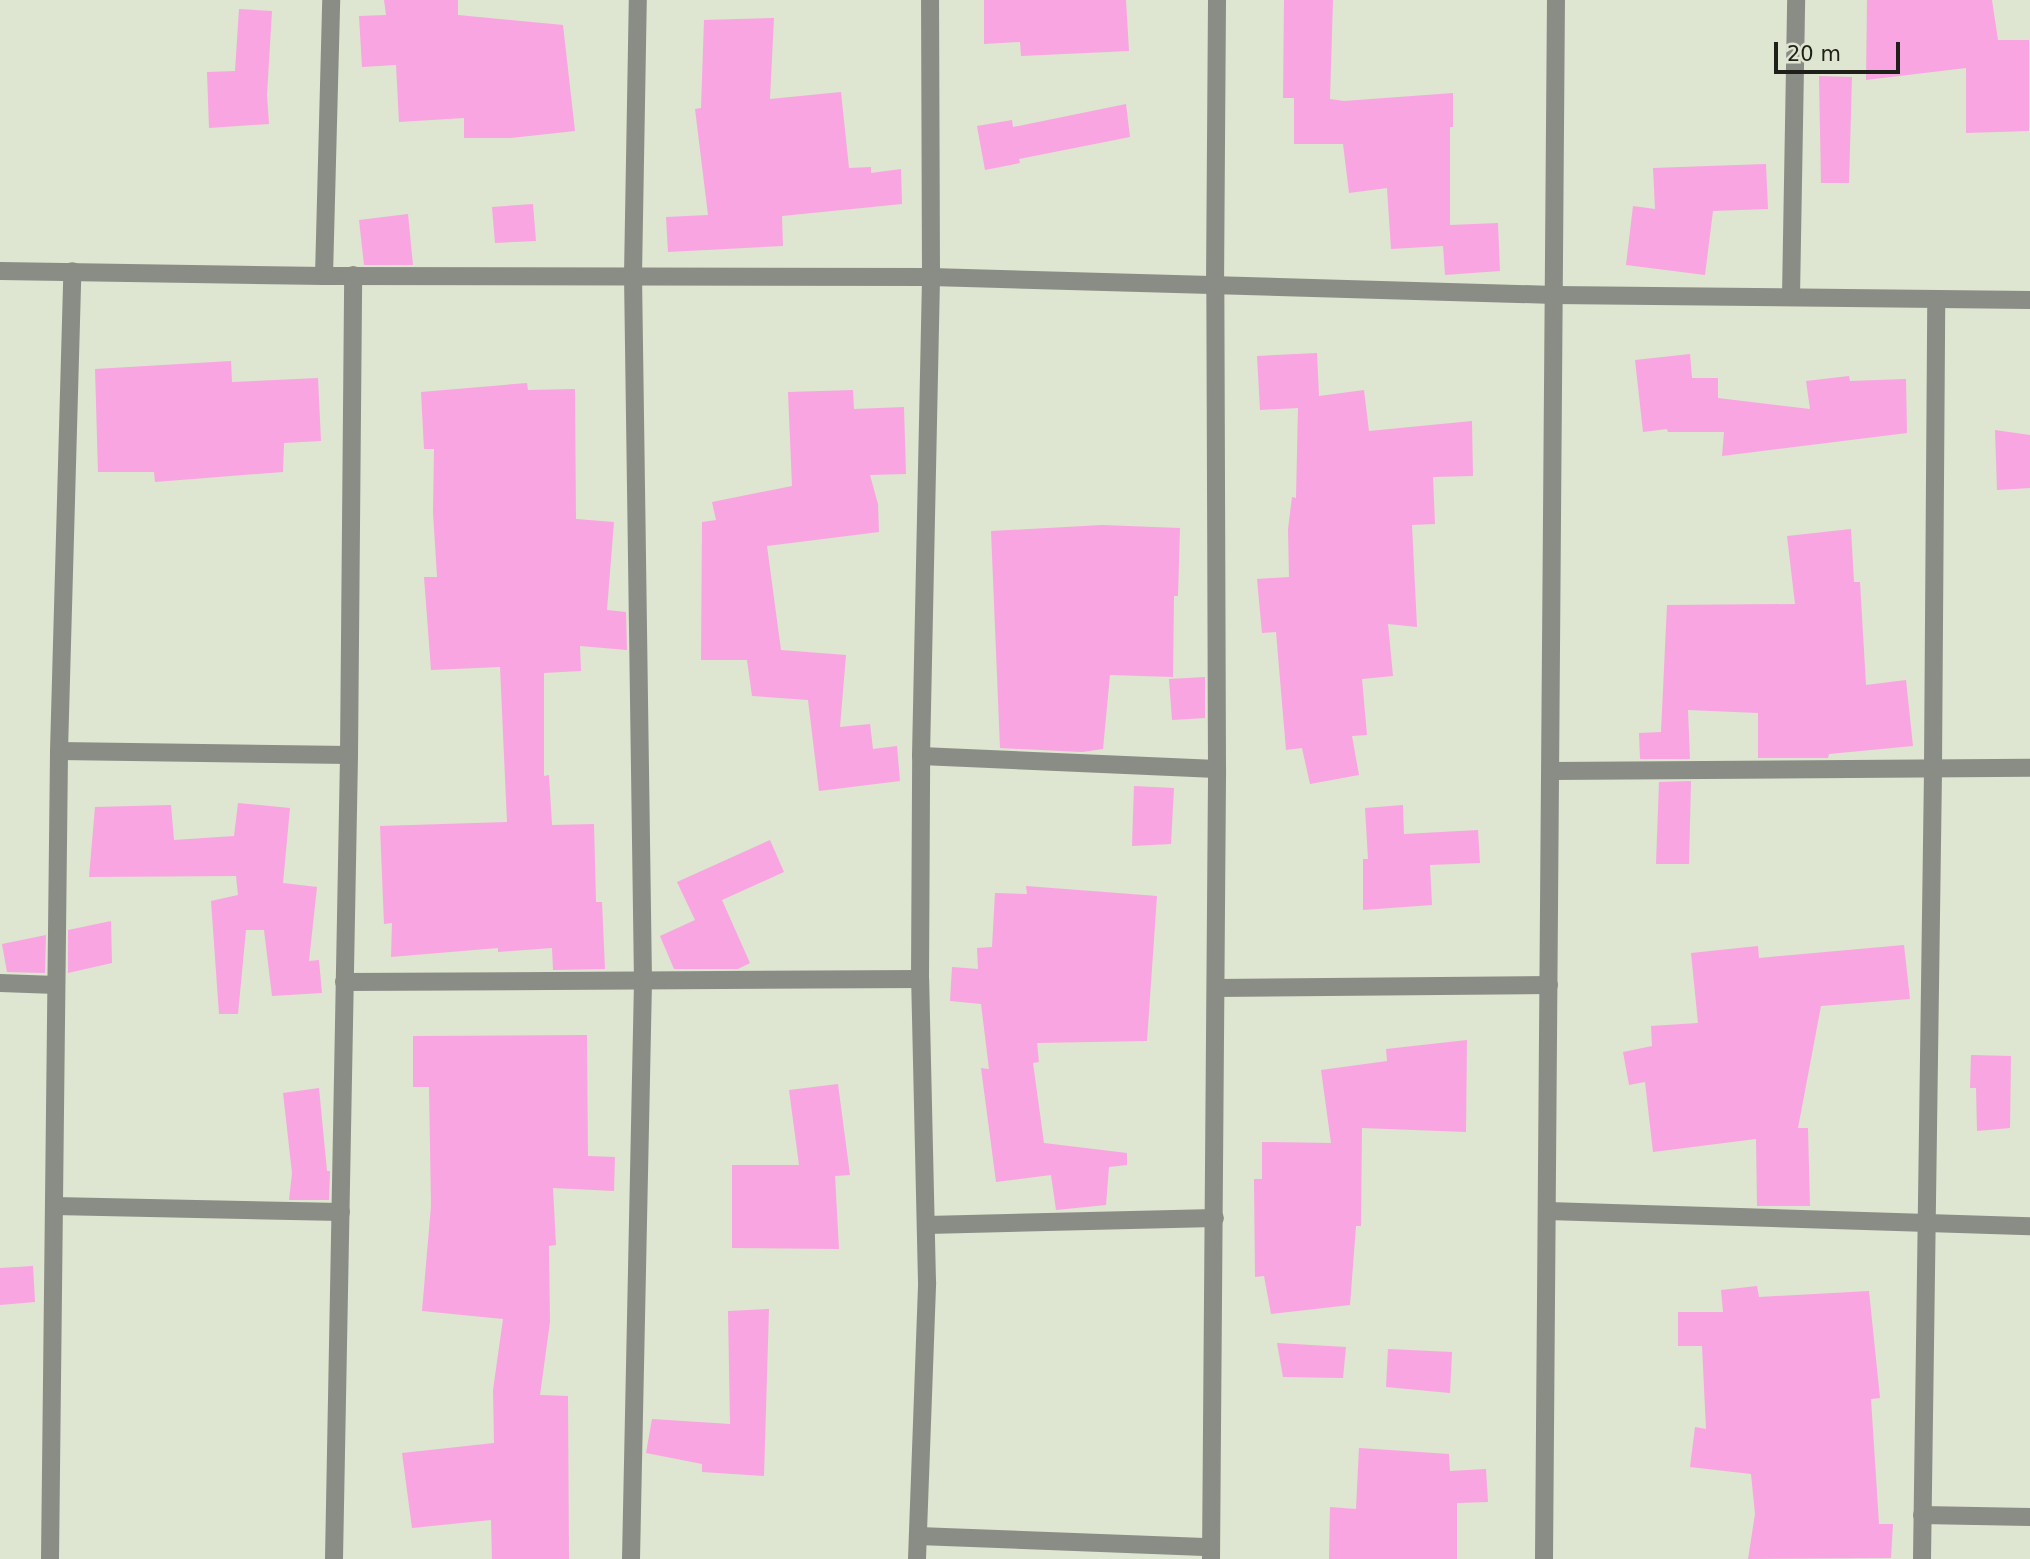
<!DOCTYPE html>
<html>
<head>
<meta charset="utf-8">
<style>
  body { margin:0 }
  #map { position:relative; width:2030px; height:1559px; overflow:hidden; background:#dee5d0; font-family:"DejaVu Sans",sans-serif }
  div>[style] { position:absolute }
  .building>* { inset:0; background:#f9a5e2 }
  .minor>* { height:18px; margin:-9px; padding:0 9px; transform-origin:9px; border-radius:9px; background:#8a8d85 }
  span { translate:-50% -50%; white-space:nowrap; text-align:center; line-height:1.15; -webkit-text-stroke:6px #dee5d0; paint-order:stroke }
  .scale { position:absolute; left:1774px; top:42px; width:126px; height:32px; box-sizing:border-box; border:4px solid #1e2019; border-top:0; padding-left:9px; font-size:21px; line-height:24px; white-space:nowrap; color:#1e2019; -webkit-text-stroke:5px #dee5d0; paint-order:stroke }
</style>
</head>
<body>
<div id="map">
  <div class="building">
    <div style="clip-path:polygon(384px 0,458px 0,458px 15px,563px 25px,575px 131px,511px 138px,464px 138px,464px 118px,399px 122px,396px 65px,362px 67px,359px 16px,386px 15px)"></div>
    <div style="clip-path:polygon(984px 0,1126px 0,1129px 51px,1021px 56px,1020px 42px,984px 44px)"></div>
    <div style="clip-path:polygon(1284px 0,1333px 0,1330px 99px,1344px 101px,1453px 93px,1453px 127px,1450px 127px,1450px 225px,1498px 223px,1500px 271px,1445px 275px,1443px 246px,1391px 249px,1387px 188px,1349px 193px,1343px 144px,1294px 144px,1294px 98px,1283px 98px)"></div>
    <div style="clip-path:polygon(1867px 0,1992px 0,1998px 40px,2029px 40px,2029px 131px,1966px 133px,1966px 68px,1866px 80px)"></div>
    <div style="clip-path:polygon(239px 9px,272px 11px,267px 95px,269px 124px,209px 128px,207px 72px,235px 71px)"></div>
    <div style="clip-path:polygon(774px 18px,770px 99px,841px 92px,849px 168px,871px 167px,871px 173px,901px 169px,902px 204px,782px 216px,783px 246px,668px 252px,666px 217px,708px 215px,695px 109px,701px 108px,704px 20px)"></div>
    <div style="clip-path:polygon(1819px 76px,1852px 77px,1849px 183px,1821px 183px)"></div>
    <div style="clip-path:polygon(1126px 104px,1130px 137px,1019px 159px,1020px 163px,985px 170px,977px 126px,1012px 120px,1013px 127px)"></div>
    <div style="clip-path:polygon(1766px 164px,1768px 209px,1713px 211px,1705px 275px,1626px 265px,1633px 206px,1655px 209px,1653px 168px)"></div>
    <div style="clip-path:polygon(533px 204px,536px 241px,495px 243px,492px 207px)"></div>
    <div style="clip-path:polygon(408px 214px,413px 265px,364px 265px,359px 220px)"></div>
    <div style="clip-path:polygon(1317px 353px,1319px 396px,1364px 390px,1369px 431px,1472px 421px,1473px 476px,1433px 477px,1435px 524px,1412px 525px,1417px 627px,1388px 624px,1393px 676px,1362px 679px,1367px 735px,1352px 736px,1359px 775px,1310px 784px,1302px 748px,1286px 750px,1276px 632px,1262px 633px,1257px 579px,1289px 577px,1288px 529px,1292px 497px,1296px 498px,1298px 408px,1260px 410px,1257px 356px)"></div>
    <div style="clip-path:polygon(1690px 354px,1692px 378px,1718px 378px,1718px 398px,1810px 409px,1806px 381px,1849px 376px,1850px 381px,1906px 379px,1907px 433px,1722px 456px,1724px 432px,1668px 432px,1667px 429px,1643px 432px,1635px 360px)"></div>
    <div style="clip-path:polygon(231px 361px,232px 382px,318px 378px,321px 441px,284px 443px,283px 472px,155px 482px,154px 472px,98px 472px,95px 369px)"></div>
    <div style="clip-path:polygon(527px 383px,528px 390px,575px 389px,576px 519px,614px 522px,607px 610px,626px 612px,627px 650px,580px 646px,581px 671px,544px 673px,544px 776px,549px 775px,552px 825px,594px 824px,596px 902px,602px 902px,605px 969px,553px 970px,552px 948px,498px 952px,498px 948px,391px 957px,392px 923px,384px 924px,380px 826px,507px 822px,500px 667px,431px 670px,424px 577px,437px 577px,433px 512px,434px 449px,424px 449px,421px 392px)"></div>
    <div style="clip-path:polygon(853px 390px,854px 409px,904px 407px,906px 474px,870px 475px,878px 504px,879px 532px,767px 546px,781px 650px,846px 655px,840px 727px,870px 724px,873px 749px,897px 746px,900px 781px,819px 791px,808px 700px,752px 696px,747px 660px,701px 660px,702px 522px,716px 520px,712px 502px,792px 486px,788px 392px)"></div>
    <div style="clip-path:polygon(1995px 430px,2030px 435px,2030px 488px,1997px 490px)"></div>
    <div style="clip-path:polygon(1102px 525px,1180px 528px,1178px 596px,1174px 596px,1173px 677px,1110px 675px,1103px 749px,1082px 752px,1000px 748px,991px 531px)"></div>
    <div style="clip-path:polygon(1851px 529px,1854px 582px,1860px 582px,1866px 685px,1906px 680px,1913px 746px,1829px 754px,1828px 758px,1758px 758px,1758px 713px,1688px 710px,1690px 759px,1640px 759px,1639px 733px,1661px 732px,1667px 605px,1795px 604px,1787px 536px)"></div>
    <div style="clip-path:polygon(1205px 677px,1205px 718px,1172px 720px,1169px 679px)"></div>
    <div style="clip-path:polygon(1691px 781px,1689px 864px,1656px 864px,1659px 782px)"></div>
    <div style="clip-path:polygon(1134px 786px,1174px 788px,1171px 844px,1132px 846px)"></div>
    <div style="clip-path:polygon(238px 803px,290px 808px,283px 883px,317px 887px,309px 961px,319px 960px,322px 993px,272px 996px,264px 930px,246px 930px,238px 1014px,219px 1014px,211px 901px,238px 895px,236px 876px,89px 877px,95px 807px,171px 805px,174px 840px,234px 836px)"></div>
    <div style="clip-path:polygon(1403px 805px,1404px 834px,1478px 830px,1480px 863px,1430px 865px,1432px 905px,1363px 910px,1363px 859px,1368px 859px,1365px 808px)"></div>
    <div style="clip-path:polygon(770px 840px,784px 872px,722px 900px,750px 963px,738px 969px,674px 969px,660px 936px,695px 920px,677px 882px)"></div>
    <div style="clip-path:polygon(1026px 886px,1157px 896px,1147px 1041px,1037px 1043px,1039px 1062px,1033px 1063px,1044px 1143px,1127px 1153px,1127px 1165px,1109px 1167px,1106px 1205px,1056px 1210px,1051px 1175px,996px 1182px,981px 1068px,989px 1069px,981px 1004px,950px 1001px,952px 967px,978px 969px,977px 948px,992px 947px,995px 893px,1027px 894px)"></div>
    <div style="clip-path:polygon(111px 921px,112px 963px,68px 973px,68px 930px)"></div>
    <div style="clip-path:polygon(46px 935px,45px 973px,7px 972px,2px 944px)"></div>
    <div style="clip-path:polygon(1904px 945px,1910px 999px,1821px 1006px,1798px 1128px,1808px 1128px,1810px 1206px,1757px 1206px,1756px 1139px,1653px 1152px,1645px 1082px,1629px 1085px,1623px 1052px,1652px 1046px,1651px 1026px,1698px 1023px,1691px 953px,1758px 946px,1759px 958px)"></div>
    <div style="clip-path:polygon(587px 1035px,588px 1156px,615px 1157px,614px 1191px,553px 1188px,556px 1245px,549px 1246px,550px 1322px,540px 1395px,568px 1396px,569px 1559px,492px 1559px,491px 1520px,412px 1528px,402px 1453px,494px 1443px,493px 1390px,503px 1319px,422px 1311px,431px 1206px,429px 1087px,413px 1087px,413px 1036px)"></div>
    <div style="clip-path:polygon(1467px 1040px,1466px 1132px,1362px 1128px,1361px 1226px,1356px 1226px,1350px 1305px,1271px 1314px,1264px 1276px,1255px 1277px,1254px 1179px,1262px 1179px,1262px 1142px,1331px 1143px,1321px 1070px,1387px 1061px,1386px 1049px)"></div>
    <div style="clip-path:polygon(1971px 1055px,2011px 1056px,2010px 1128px,1977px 1131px,1976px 1088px,1970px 1088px)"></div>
    <div style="clip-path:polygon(838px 1084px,850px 1175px,835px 1176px,839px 1249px,732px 1248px,732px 1165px,799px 1165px,789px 1090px)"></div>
    <div style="clip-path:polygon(319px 1088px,327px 1171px,330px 1171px,329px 1200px,289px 1200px,292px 1173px,283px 1093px)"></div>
    <div style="clip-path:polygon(33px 1266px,35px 1302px,0 1305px,0 1268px)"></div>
    <div style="clip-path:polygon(1757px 1286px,1759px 1297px,1869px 1291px,1880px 1398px,1871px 1399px,1879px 1524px,1893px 1524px,1891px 1558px,1748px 1559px,1755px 1514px,1751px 1474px,1690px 1467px,1695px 1427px,1706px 1429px,1702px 1346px,1678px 1346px,1678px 1312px,1723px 1312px,1721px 1290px)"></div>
    <div style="clip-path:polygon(769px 1309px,764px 1476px,702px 1472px,702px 1464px,646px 1453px,652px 1419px,730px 1424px,728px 1311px)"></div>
    <div style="clip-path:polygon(1277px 1343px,1346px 1347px,1343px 1378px,1283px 1377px)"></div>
    <div style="clip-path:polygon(1388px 1349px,1452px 1352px,1450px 1393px,1386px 1387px)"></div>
    <div style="clip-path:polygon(1359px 1448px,1449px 1454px,1450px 1471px,1486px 1469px,1488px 1502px,1457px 1503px,1457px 1559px,1329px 1559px,1330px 1507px,1356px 1509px)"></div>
  </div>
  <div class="minor">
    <div style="left:0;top:271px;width:324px;rotate:0.9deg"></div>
    <div style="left:324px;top:276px;width:607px;rotate:0.09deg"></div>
    <div style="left:931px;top:277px;width:623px;rotate:1.65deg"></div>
    <div style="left:1554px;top:295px;width:476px;rotate:0.6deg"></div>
    <div style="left:324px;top:276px;width:276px;rotate:-88.5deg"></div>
    <div style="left:1791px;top:296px;width:296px;rotate:-89deg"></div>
    <div style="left:59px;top:751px;width:290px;rotate:0.8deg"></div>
    <div style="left:921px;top:756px;width:296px;rotate:2.5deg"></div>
    <div style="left:1551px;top:771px;width:479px;rotate:-0.4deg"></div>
    <div style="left:344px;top:982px;width:576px;rotate:-0.3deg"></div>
    <div style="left:0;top:983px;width:56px;rotate:2deg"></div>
    <div style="left:1216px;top:988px;width:333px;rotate:-0.5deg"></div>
    <div style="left:54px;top:1206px;width:287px;rotate:1.2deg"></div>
    <div style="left:1548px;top:1211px;width:482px;rotate:1.8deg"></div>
    <div style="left:927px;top:1225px;width:288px;rotate:-1.4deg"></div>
    <div style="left:1922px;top:1515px;width:108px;rotate:1.1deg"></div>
    <div style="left:918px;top:1536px;width:293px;rotate:2.2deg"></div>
    <div style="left:50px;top:1559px;width:808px;rotate:-89.36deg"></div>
    <div style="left:59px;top:751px;width:480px;rotate:-88.4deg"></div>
    <div style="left:334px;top:1559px;width:804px;rotate:-88.93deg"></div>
    <div style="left:349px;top:755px;width:480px;rotate:-89.5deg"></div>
    <div style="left:631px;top:1559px;width:577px;rotate:-88.81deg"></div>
    <div style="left:643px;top:982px;width:707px;rotate:-90.81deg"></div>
    <div style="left:633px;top:275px;width:275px;rotate:-89deg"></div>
    <div style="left:917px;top:1559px;width:277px;rotate:-87.9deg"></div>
    <div style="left:927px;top:1282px;width:303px;rotate:-91.3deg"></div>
    <div style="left:920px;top:979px;width:223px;rotate:-89.7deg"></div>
    <div style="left:921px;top:756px;width:479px;rotate:-88.8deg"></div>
    <div style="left:931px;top:277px;width:277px;rotate:-90.2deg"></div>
    <div style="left:1211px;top:1559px;width:790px;rotate:-89.56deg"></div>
    <div style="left:1217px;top:769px;width:482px;rotate:-90.2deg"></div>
    <div style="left:1215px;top:287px;width:287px;rotate:-89.6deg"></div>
    <div style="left:1544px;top:1559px;width:1559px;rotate:-89.56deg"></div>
    <div style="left:1922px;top:1559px;width:792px;rotate:-89.2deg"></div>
    <div style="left:1933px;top:767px;width:467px;rotate:-89.6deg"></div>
  </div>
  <div class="scale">20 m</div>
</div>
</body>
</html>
